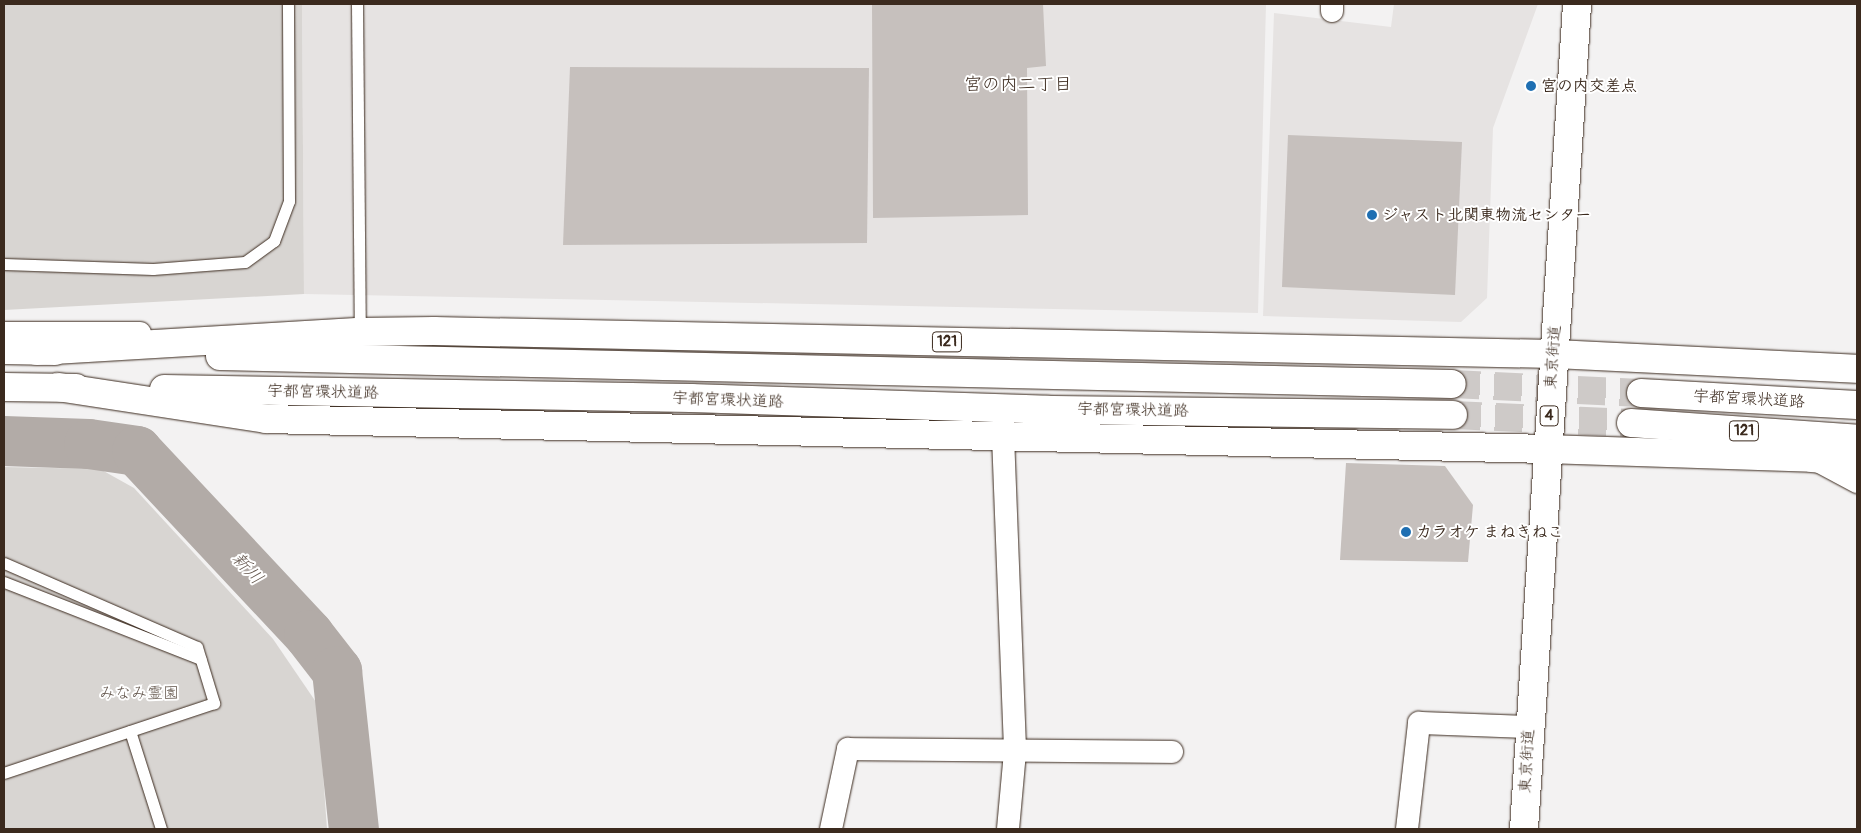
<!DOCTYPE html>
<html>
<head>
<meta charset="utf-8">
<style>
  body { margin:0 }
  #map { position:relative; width:1861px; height:833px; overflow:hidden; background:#f3f2f2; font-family:Pangolin,"Klee One",sans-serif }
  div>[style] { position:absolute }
  .built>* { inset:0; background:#e6e3e2 }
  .green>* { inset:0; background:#d8d5d2 }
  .river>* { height:50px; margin:-25px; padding:0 25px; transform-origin:25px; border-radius:25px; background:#b2aba7 }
  .building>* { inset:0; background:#c6c0bd }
  .trunk-tunnel>* { height:28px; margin-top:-14px; transform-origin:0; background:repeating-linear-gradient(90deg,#cecac8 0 28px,transparent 0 42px) }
  .roads { filter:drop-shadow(0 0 1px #3b2a1e) drop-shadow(0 0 1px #3b2a1e) }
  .service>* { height:11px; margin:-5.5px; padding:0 5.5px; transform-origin:5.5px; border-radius:5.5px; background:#fff }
  .minor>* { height:22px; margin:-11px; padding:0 11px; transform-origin:11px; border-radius:11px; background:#fff }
  .trunk>* { height:28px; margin:-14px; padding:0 14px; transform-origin:14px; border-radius:14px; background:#fff }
  .dots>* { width:14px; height:14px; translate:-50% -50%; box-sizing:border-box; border:2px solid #fff; border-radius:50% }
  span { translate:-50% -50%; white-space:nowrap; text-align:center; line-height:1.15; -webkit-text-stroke:4px #fff; paint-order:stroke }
  .shield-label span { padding:1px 4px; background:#fff; border:1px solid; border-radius:4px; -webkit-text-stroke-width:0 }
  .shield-label { font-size:15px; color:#3b2a1e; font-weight:700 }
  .poi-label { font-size:16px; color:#3b2a1e; font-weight:700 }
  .left { translate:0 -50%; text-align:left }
  .street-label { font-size:16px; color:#3b2a1e }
  .park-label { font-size:16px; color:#62554b }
  .neighbourhood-label { font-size:18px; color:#3b2a1e }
  .water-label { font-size:18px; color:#65574e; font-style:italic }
  .frame { position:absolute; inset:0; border:5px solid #3b2a1e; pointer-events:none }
</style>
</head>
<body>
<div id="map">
  <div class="built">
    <div style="clip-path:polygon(302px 4px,1266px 4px,1258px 313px,304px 294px)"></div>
    <div style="clip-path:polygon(1394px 4px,1538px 4px,1493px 128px,1487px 298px,1461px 322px,1263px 316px,1274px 13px,1391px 27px)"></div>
  </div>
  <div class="green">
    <div style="clip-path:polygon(4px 4px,302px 4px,304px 294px,4px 310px)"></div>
    <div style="clip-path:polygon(4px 467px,100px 469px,134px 488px,273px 639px,318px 705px,327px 829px,4px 829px)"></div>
  </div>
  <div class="river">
    <div style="left:4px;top:441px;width:85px;rotate:2deg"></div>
    <div style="left:89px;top:444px;width:49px;rotate:8.3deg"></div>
    <div style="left:137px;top:451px;width:252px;rotate:46.9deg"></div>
    <div style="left:309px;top:635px;width:46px;rotate:52.1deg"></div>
    <div style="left:337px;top:671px;width:159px;rotate:83.9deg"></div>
  </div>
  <div class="building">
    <div style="clip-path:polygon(872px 4px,1043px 4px,1046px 66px,1027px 68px,1028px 215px,873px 218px)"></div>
    <div style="clip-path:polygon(570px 67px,869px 68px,867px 243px,563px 245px)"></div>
    <div style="clip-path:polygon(1288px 135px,1462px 142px,1455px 295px,1282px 287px)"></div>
    <div style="clip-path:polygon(1346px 463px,1445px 466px,1473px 505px,1468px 562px,1340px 560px)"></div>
  </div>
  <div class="trunk-tunnel">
    <div style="left:1452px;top:384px;width:189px;rotate:2.7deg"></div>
    <div style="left:1453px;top:415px;width:178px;rotate:2.6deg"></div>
  </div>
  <div class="roads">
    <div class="service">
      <div style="left:357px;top:4px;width:328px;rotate:89.5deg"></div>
      <div style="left:4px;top:264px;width:149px;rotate:1.9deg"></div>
      <div style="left:153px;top:269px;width:92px;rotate:-4.4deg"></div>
      <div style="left:245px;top:262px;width:36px;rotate:-36deg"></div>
      <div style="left:274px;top:241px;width:43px;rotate:-69.4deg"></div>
      <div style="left:289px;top:201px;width:197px;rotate:-90.3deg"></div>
      <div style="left:4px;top:563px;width:210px;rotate:23.5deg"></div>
      <div style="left:197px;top:647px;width:59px;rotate:73.1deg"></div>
      <div style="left:214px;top:703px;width:221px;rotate:161.6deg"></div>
      <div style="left:4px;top:582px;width:211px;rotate:21.4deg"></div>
      <div style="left:130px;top:731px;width:103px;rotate:72.4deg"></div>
    </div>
    <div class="minor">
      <div style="left:1332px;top:11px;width:7px;rotate:-90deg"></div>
      <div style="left:4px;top:333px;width:136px"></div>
      <div style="left:1003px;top:436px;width:316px;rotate:87.8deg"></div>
      <div style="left:1015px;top:752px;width:77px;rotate:95.2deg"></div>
      <div style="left:1816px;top:460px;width:47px;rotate:28.2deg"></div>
      <div style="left:831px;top:829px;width:82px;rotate:-78deg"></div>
      <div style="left:848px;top:749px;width:324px;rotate:0.5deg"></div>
      <div style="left:1407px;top:829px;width:107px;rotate:-83.5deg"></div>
      <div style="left:1419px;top:723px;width:110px;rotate:2.1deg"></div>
    </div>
    <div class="trunk">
      <div style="left:4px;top:350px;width:51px;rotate:1.1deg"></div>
      <div style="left:37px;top:351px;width:324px;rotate:-3.4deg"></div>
      <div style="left:360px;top:332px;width:74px;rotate:-0.8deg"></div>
      <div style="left:434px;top:331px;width:1120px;rotate:1.18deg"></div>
      <div style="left:1554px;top:354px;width:303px;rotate:2.8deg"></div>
      <div style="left:220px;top:356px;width:1232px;rotate:1.3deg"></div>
      <div style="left:4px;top:387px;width:72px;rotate:0.8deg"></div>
      <div style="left:58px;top:387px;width:210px;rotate:8.7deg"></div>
      <div style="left:266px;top:419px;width:1280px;rotate:1.34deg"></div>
      <div style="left:1546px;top:449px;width:266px;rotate:1.9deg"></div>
      <div style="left:1812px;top:458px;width:45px;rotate:5.1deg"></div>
      <div style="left:164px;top:389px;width:527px;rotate:0.98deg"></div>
      <div style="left:691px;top:398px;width:357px;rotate:1.9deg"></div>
      <div style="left:1048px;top:410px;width:405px;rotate:0.7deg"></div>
      <div style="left:1641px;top:393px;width:216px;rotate:3.2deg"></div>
      <div style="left:1631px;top:423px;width:227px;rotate:4deg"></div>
      <div style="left:1524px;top:829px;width:827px;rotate:-86.32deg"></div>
    </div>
  </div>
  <div class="dots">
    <div style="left:1531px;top:86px;background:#1f6fb2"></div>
    <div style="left:1372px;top:215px;background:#1f6fb2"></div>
    <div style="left:1406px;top:532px;background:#1f6fb2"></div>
  </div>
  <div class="shield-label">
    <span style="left:947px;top:342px">121</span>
    <span style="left:1549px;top:416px">4</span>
    <span style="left:1744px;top:431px">121</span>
  </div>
  <div class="poi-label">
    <span class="left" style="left:1541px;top:86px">宮の内交差点</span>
    <span class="left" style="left:1382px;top:215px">ジャスト北関東物流センター</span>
    <span class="left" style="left:1416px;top:532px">カラオケ まねきねこ</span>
  </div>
  <div class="street-label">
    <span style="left:1553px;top:357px;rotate:-86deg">東京街道</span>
    <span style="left:323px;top:392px;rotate:1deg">宇都宮環状道路</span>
    <span style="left:1749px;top:399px;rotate:3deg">宇都宮環状道路</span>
    <span style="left:728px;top:400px;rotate:2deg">宇都宮環状道路</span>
    <span style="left:1133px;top:410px;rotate:1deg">宇都宮環状道路</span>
    <span style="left:1527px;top:761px;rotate:-87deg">東京街道</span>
  </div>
  <div class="park-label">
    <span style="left:139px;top:693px">みなみ霊園</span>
  </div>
  <div class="neighbourhood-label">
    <span style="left:1018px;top:85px">宮の内二丁目</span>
  </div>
  <div class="water-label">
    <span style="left:247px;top:569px;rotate:47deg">新川</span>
  </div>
  <div class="frame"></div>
</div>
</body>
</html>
